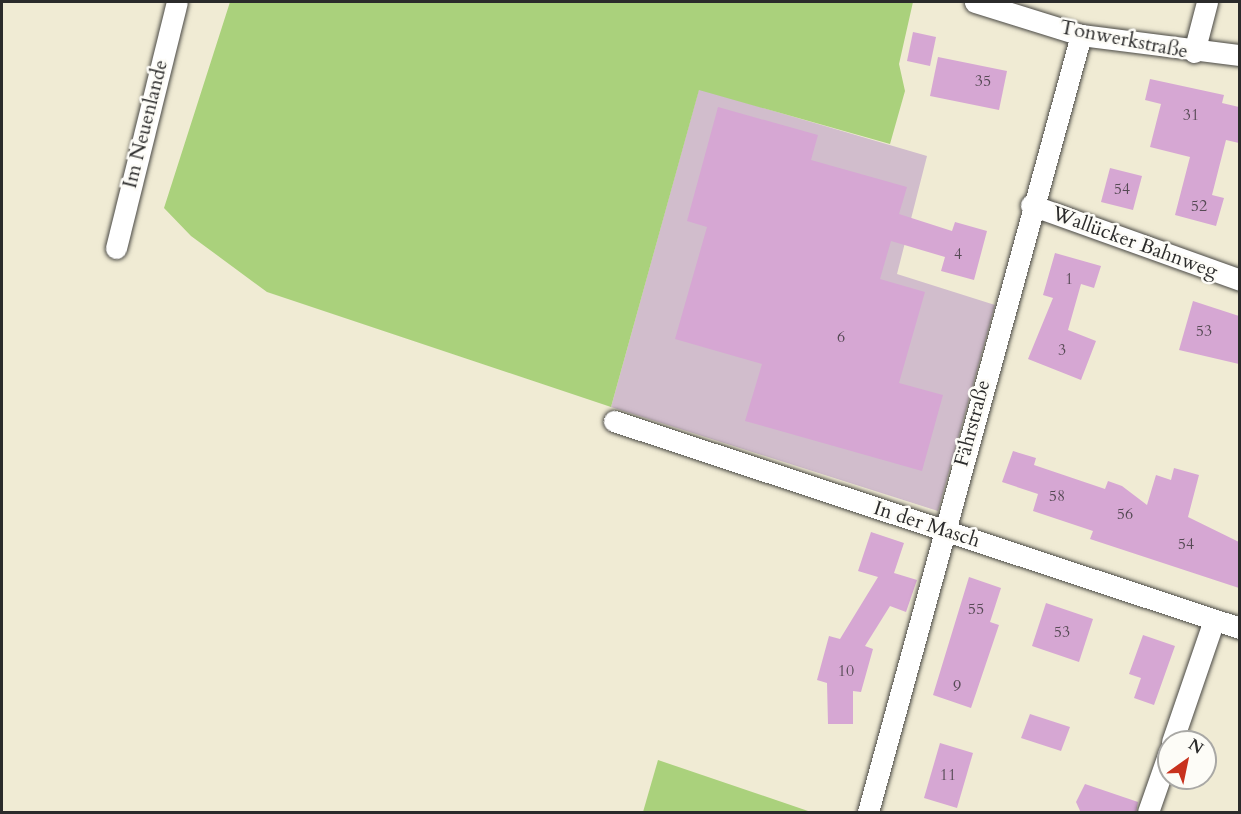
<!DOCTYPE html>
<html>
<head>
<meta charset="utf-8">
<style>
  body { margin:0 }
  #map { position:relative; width:1241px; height:814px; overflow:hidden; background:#f0ebd4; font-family:Cardo,serif }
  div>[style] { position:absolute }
  .industrial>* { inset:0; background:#d1bdcc }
  .green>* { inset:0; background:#aad17c }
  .building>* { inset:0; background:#d6a7d3 }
  .roads { filter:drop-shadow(0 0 2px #494844) drop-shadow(0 0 2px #494844) }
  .minor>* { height:21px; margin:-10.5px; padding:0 10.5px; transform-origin:10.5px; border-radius:10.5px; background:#fff }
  span { translate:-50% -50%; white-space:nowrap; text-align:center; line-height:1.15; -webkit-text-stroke:5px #fdfcf7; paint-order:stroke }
  .number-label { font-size:16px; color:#564a55 }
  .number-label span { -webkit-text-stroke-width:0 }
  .street-label { font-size:20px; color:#2b2b2b }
  .frame { position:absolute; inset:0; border:3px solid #2b2b2b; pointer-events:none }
  .north { position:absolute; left:1157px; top:730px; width:60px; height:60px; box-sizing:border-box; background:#fdfcf7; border:2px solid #a9a8a5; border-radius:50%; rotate:33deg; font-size:16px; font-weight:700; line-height:24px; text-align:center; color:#2b2b2b }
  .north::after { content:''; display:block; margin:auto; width:21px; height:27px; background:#c8321e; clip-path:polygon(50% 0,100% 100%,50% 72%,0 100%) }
</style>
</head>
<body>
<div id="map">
  <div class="industrial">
    <div style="clip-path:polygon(699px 89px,927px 156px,897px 274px,995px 305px,938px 511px,611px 407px)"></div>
  </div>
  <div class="green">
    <div style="clip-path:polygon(230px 2px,913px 2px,899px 64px,905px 91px,890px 144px,699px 90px,611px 407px,267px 292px,191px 236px,164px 208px)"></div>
    <div style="clip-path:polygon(658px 760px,811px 812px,643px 812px)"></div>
  </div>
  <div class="building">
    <div style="clip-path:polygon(913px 32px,936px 37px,930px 66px,907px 61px)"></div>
    <div style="clip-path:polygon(938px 57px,1007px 71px,999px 110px,930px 96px)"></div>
    <div style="clip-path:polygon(1150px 79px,1224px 95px,1222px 103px,1239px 107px,1239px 143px,1226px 140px,1212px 195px,1224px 198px,1216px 226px,1175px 215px,1190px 157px,1150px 147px,1161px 104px,1145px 100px)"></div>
    <div style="clip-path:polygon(718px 107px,818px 135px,811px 160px,907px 187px,899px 214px,952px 231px,955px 222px,987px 231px,974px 280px,941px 271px,945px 257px,891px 241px,880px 279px,925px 292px,899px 383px,943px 395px,922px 471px,745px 421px,762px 364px,675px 339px,707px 227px,687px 221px)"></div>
    <div style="clip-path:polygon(1110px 168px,1142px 176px,1133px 210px,1101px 202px)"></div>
    <div style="clip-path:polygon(1055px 253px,1101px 266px,1094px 288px,1081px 284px,1068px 330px,1096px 341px,1081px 380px,1028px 359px,1053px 298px,1043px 295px)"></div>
    <div style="clip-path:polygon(1193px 301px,1239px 316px,1239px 364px,1179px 350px)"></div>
    <div style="clip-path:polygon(1013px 451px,1036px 458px,1034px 465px,1105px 489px,1108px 481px,1122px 486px,1147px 505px,1156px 475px,1171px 480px,1174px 468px,1199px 475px,1188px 517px,1239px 542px,1239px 588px,1090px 539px,1093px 531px,1033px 511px,1038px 494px,1002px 482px)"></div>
    <div style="clip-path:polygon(871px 532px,904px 543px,894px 573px,917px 580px,906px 612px,890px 606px,865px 646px,873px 649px,861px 692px,853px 691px,853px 724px,828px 724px,827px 683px,817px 680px,829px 636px,840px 639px,878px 577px,858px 571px)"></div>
    <div style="clip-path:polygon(969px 577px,1001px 588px,990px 622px,999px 625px,971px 708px,933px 695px)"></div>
    <div style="clip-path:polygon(1046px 603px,1093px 619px,1079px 662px,1032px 646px)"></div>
    <div style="clip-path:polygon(1143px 635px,1175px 646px,1154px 705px,1134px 698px,1141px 678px,1129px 674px)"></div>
    <div style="clip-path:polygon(1030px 714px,1070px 727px,1061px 751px,1021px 738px)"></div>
    <div style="clip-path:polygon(940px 743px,973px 753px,957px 808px,924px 798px)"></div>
    <div style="clip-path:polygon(1085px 784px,1138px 802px,1136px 813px,1081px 813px,1076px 802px)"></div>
  </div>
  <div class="roads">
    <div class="minor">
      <div style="left:975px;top:2px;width:111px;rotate:17.3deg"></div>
      <div style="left:1081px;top:35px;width:160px;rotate:7.2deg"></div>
      <div style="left:1194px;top:52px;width:52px;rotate:-75.4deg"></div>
      <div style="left:1031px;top:205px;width:222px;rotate:19.7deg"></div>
      <div style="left:116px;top:248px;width:253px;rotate:-76.1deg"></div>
      <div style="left:614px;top:421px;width:659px;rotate:18.3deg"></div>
      <div style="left:1172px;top:742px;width:129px;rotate:-71deg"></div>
      <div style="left:868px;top:812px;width:806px;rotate:-74.67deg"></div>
      <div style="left:1148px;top:812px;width:64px;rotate:-70.7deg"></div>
    </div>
  </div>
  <div class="number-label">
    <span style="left:983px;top:81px">35</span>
    <span style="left:1191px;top:115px">31</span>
    <span style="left:1122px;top:189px">54</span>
    <span style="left:1199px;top:206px">52</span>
    <span style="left:958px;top:254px">4</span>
    <span style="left:1069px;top:279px">1</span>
    <span style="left:1204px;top:331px">53</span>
    <span style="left:841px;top:337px">6</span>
    <span style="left:1062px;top:350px">3</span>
    <span style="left:1057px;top:496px">58</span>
    <span style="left:1125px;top:514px">56</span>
    <span style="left:1186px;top:544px">54</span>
    <span style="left:976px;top:609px">55</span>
    <span style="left:1062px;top:632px">53</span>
    <span style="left:846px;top:671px">10</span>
    <span style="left:957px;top:686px">9</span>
    <span style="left:948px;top:775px">11</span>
  </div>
  <div class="street-label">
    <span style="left:1124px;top:39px;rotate:11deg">Tonwerkstraße</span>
    <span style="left:145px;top:124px;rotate:-76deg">Im Neuenlande</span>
    <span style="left:1135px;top:242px;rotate:20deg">Wallücker Bahnweg</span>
    <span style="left:972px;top:423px;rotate:-75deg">Fährstraße</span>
    <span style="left:927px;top:524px;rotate:18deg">In der Masch</span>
  </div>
  <div class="frame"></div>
  <div class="north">N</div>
</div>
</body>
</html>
